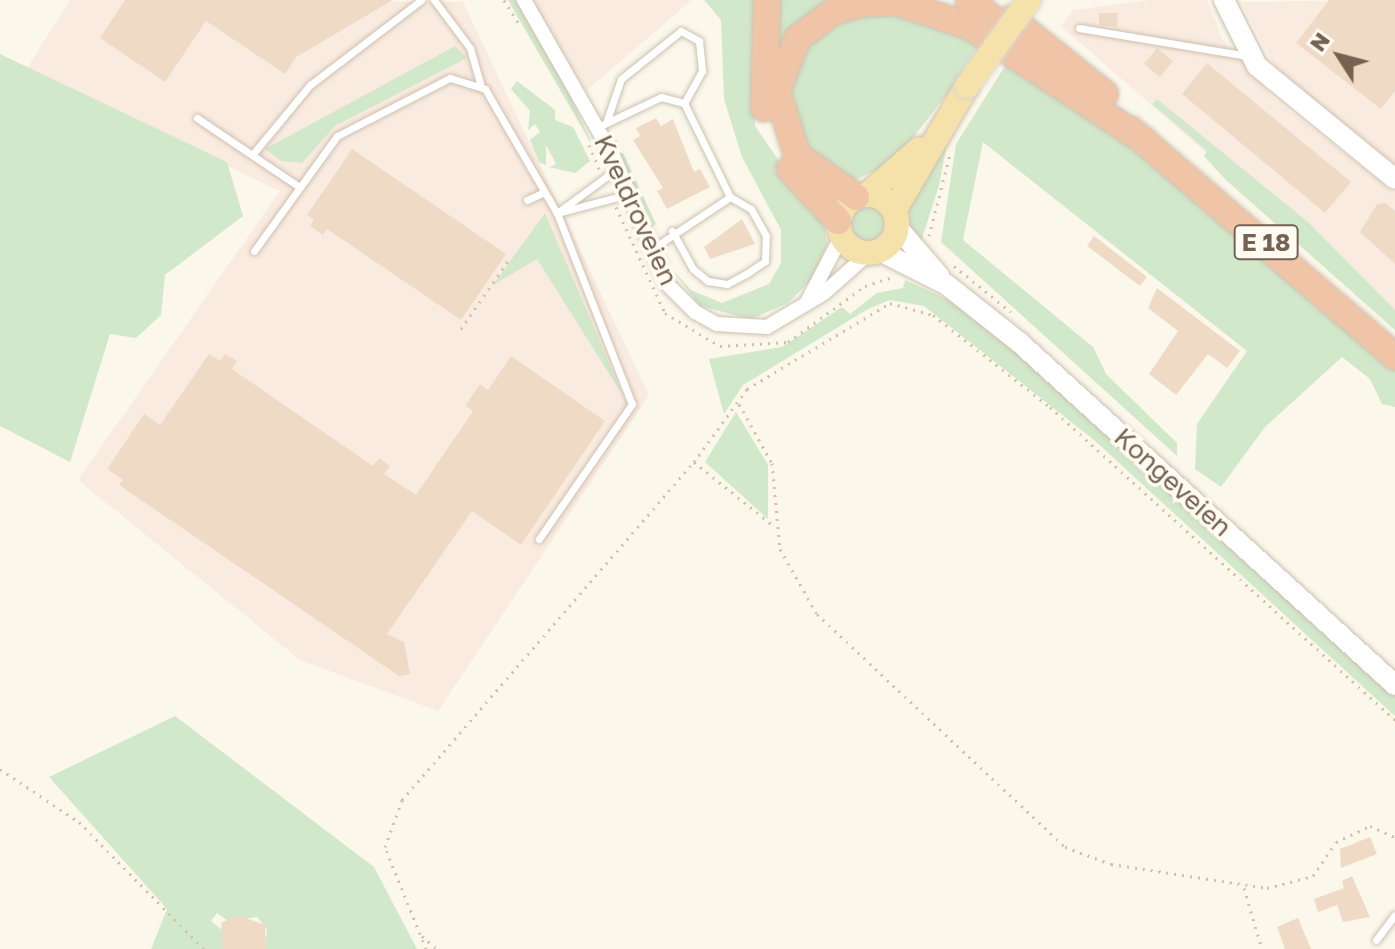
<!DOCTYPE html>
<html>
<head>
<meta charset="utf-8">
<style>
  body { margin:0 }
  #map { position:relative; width:1395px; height:949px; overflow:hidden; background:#fbf7eb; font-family:"Golos Text",sans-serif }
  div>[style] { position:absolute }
  .commercial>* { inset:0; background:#faebe0 }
  .green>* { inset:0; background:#d2e8ca }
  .round { border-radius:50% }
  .building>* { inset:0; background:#efdbc5 }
  .path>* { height:3px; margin-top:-1.5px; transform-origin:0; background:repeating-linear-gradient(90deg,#d4bfa7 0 2px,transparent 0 8px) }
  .roads { filter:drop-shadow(0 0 2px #cdc1b1) drop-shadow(0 0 2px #cdc1b1) }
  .lane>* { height:7px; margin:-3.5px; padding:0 3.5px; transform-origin:3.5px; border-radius:3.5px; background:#fff }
  .street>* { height:14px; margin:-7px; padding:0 7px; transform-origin:7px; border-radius:7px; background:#fff }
  .secondary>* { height:20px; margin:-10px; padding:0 10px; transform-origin:10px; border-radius:10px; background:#fff }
  .primary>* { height:24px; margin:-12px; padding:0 12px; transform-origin:12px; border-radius:12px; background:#f4e2aa }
  .primary>.ring { margin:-12px; padding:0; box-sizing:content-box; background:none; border:24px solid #f4e2aa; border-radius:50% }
  .highway>* { height:26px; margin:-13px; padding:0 13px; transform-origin:13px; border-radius:13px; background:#f0c4a7 }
  .bridges { filter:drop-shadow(0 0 2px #dbd6d2) drop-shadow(0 0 2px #dbd6d2) }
  .primary-bridge>* { height:24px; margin:-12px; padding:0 12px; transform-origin:12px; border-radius:12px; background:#f4e2aa }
  span { translate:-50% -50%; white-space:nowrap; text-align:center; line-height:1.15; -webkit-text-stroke:7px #fefbf2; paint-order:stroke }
  .shield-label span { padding:2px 6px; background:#fefbf2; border:2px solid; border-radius:6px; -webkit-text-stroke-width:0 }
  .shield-label { font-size:24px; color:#756250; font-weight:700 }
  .street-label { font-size:26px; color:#756250 }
  .north { position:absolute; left:1299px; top:16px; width:80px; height:80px; -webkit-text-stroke:6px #fefbf2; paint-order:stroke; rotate:306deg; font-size:22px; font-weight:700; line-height:32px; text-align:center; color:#756250 }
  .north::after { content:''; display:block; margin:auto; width:28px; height:36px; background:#756250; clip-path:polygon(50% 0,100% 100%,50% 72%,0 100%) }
</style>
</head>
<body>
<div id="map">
  <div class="commercial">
    <div style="clip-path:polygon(70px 0,463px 2px,649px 395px,438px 711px,300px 660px,78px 480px,280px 191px,26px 70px)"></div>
    <div style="clip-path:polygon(532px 0,692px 0,586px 91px)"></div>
    <div style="clip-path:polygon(1150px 0,1207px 0,1222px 38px,1272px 97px,1395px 193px,1395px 318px,1061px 26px,1073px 10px)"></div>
    <div style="clip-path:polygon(1395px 0,1395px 168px,1276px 69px,1241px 2px)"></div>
  </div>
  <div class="green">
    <div style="clip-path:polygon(508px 0,515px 0,566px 87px,596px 152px)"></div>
    <div style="clip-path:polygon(704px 0,758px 0,755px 126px,825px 228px,827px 245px,813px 278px,788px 303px,751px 319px,700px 306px,669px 266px,691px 290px,722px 303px,769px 284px,781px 263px,781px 230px,742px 157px,724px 99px,721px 20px)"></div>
    <div style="clip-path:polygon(772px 0,844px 0,774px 70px)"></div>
    <div style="clip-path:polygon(892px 8px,988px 41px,894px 162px,853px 181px,815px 161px,786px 118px,791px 68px,830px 19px)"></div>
    <div style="clip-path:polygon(455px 46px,467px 58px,335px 126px,302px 163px,281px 161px,265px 149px)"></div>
    <div style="clip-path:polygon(0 54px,227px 162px,243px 216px,165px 275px,161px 315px,136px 338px,110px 334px,70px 462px,0 426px)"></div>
    <div style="clip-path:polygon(1010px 58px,1146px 159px,1395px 369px,1395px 407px,1382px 404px,1370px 379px,1342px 357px,1265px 427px,1221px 487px,1195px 469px,1197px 424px,1247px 351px,983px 142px,963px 240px,1093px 347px,1106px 374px,1177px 443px,1177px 456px,941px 242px,956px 144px)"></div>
    <div style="clip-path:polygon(517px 81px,555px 110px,555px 120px,573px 127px,590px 161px,575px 173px,549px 167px,556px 164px,546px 145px,546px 165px,539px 162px,530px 140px,540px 132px,535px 124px,528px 130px,530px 111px,511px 89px)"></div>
    <div style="clip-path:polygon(1157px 99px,1308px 222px,1395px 310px,1395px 330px,1226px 180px,1204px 156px,1207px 151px,1152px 104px)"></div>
    <div style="clip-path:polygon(949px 133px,939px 186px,921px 241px,910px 226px,908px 198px)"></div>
    <div style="clip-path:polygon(617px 140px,656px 224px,653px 226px,613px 142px)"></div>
    <div class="round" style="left:848px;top:206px;width:36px;height:36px"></div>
    <div style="clip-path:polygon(545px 213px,623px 396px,537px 259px,492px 286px)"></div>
    <div style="clip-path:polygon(905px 280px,964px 307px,1016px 351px,1395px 695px,1395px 716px,1094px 440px,924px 306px,890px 300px,868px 309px,743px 385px,724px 414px,709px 359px,782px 347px,842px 307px,850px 314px,877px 293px,903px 288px)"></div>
    <div style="clip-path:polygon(736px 412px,768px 465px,768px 519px,705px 462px)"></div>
    <div style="clip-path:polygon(175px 716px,374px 867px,417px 949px,265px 949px,267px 929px,257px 917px,228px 921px,217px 913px,211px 921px,222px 930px,224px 949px,151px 949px,167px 909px,49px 777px)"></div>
  </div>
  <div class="building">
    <div style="clip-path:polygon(125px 0,393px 0,296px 57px,285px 74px,206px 21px,165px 82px,100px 38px)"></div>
    <div style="clip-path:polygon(1329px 0,1395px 0,1395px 91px,1381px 109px,1296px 43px)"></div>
    <div style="clip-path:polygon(1099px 13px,1118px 13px,1117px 27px,1099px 25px)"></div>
    <div style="clip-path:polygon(1157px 48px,1173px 61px,1160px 77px,1144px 64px)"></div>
    <div style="clip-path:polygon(1207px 63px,1351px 182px,1325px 213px,1182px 94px)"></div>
    <div style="clip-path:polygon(656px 118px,661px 126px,673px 119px,694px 172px,700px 169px,710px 187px,667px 209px,657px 191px,663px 188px,633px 140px,640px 136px,636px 128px)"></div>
    <div style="clip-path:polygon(352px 149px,506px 254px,461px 320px,327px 229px,323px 235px,310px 226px,314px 220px,307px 215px)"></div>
    <div style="clip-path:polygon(1386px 203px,1395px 211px,1395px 264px,1360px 232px,1377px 204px)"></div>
    <div style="clip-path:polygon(742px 219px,755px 244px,710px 259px,704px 247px)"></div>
    <div style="clip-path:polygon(1094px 236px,1147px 277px,1140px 286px,1087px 246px)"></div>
    <div style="clip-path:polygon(1157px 288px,1240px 351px,1227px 368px,1208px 354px,1176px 395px,1149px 374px,1178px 331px,1148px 308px)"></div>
    <div style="clip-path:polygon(209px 354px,220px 361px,225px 354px,237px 361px,232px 369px,373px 466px,379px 458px,390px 466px,384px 474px,416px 495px,473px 411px,465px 406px,480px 384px,488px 390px,511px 356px,605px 421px,521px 545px,472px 511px,387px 634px,404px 642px,410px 674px,399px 676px,119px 485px,123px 480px,107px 469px,144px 414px,160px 425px)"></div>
    <div style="clip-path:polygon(1370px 837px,1377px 854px,1341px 868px,1340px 849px)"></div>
    <div style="clip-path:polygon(1352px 876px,1370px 917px,1343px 922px,1337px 905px,1318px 912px,1314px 899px,1344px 888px,1342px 881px)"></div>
    <div style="clip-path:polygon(237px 915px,265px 925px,266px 949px,223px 949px,221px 923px)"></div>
    <div style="clip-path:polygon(1298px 918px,1311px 949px,1285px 949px,1277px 927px)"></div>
  </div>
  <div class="path">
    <div style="left:504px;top:0;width:28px;rotate:58deg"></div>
    <div style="left:589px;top:145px;width:28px;rotate:67deg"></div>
    <div style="left:616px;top:207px;width:117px;rotate:65.2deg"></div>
    <div style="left:665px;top:313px;width:64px;rotate:31deg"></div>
    <div style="left:720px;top:346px;width:68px;rotate:-3.4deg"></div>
    <div style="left:788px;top:342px;width:95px;rotate:-36deg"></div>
    <div style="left:865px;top:286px;width:29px;rotate:-18deg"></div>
    <div style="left:929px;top:236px;width:85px;rotate:-75.6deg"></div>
    <div style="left:954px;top:266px;width:73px;rotate:38.9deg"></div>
    <div style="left:461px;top:329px;width:86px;rotate:-55.4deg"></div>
    <div style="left:739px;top:404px;width:68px;rotate:60.8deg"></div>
    <div style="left:772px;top:463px;width:86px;rotate:84.7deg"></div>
    <div style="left:780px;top:549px;width:75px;rotate:60.4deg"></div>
    <div style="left:817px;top:614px;width:340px;rotate:43.2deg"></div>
    <div style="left:1065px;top:847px;width:49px;rotate:20.3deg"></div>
    <div style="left:1111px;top:864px;width:158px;rotate:8.7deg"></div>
    <div style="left:1267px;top:888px;width:48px;rotate:-14.6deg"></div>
    <div style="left:1313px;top:876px;width:41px;rotate:-55.9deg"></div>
    <div style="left:1336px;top:842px;width:38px;rotate:-25deg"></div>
    <div style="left:1370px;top:826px;width:27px;rotate:24deg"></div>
    <div style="left:694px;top:462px;width:102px;rotate:38.7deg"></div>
    <div style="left:0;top:769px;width:95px;rotate:33.9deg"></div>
    <div style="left:79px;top:822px;width:178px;rotate:45.5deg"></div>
    <div style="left:1244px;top:888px;width:64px;rotate:73.6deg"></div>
    <div style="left:422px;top:936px;width:20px;rotate:41deg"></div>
    <div style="left:426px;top:949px;width:110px;rotate:-111.9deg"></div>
    <div style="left:385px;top:847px;width:50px;rotate:-70.1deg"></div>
    <div style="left:402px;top:800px;width:447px;rotate:-49.2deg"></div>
    <div style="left:694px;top:462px;width:90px;rotate:-54deg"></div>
    <div style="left:747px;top:389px;width:167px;rotate:-31deg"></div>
    <div style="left:890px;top:303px;width:45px;rotate:15.6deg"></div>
    <div style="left:933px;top:315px;width:149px;rotate:38.2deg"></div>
    <div style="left:1050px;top:407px;width:466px;rotate:42.2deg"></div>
  </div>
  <div class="roads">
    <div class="lane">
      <div style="left:434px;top:0;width:60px;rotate:53.1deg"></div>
      <div style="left:470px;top:48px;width:37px;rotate:74deg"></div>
      <div style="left:1079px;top:28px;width:171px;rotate:9.4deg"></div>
      <div style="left:197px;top:118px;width:122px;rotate:34deg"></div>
      <div style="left:606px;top:123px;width:46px;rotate:-71.2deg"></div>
      <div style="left:621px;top:79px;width:77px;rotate:-38.7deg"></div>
      <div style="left:681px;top:31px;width:21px;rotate:29deg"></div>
      <div style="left:699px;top:41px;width:30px;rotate:84deg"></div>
      <div style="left:702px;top:71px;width:37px;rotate:119deg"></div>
      <div style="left:598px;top:127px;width:70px;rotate:-25.5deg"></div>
      <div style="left:661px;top:97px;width:24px;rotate:15deg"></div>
      <div style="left:684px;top:103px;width:105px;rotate:63.9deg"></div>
      <div style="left:730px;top:197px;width:94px;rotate:146.3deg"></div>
      <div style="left:252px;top:155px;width:91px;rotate:-50.4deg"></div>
      <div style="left:310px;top:85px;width:140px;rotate:-37.4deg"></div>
      <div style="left:618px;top:168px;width:76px;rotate:143.6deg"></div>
      <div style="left:557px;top:213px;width:74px;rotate:-14.8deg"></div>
      <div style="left:527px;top:200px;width:19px;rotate:-25deg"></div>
      <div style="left:672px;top:231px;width:43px;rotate:61.1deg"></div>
      <div style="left:693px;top:269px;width:19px;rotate:39deg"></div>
      <div style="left:708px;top:281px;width:19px;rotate:9deg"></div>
      <div style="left:727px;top:284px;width:21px;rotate:-28deg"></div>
      <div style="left:746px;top:274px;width:23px;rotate:-34deg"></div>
      <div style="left:765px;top:261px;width:25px;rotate:-88deg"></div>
      <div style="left:766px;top:236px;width:31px;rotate:-119deg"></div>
      <div style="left:751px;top:209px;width:24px;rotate:-150deg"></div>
      <div style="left:254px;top:251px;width:142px;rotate:-54.2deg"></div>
      <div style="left:337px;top:136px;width:127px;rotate:-27.2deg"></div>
      <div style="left:450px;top:78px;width:37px;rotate:17deg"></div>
      <div style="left:485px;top:89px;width:143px;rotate:59.9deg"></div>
      <div style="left:557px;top:213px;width:205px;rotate:68.6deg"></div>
      <div style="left:632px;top:404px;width:164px;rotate:124.6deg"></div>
      <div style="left:1376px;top:940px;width:31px;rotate:-53deg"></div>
    </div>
    <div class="street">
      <div style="left:524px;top:0;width:180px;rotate:60.3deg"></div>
      <div style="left:613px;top:156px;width:139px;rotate:67.1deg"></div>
      <div style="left:667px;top:284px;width:40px;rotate:45deg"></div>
      <div style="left:695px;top:312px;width:25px;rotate:29deg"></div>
      <div style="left:717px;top:324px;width:50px;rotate:3.4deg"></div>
      <div style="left:767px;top:327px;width:66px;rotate:-30.8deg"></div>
      <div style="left:824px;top:293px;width:59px;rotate:-41.6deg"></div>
      <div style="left:806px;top:304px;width:76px;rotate:-62.4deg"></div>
    </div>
    <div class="secondary">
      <div style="left:1224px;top:0;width:74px;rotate:63.4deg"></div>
      <div style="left:1257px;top:66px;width:178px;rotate:39.3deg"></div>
      <div style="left:897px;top:227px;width:65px;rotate:49.4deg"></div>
      <div style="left:880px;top:251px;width:75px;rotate:26.9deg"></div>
      <div style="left:947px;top:285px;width:92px;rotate:38.4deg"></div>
      <div style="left:1019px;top:342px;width:509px;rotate:42.37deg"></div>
    </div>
    <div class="primary">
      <div class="ring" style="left:839px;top:195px;width:34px;height:34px"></div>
      <div style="left:867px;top:195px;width:69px;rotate:-41.5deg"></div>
      <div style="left:894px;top:211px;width:145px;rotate:-59.7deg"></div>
    </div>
    <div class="highway">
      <div style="left:969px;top:0;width:65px;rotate:38.1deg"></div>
      <div style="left:1011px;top:19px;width:120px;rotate:38.6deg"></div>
      <div style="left:764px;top:108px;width:108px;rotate:-88.4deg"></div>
      <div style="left:1131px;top:130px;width:348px;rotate:40.6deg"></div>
      <div style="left:790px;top:169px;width:71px;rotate:47.3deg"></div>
      <div style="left:856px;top:197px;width:72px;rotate:-144.6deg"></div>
      <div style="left:797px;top:155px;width:67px;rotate:-107.4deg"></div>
      <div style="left:777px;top:91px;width:56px;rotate:-69deg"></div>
      <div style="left:797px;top:39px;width:46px;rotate:-37.1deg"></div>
      <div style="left:834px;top:11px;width:31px;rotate:-15deg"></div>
      <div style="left:864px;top:3px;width:32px;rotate:-2deg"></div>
      <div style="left:896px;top:2px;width:78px;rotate:18deg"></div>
      <div style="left:970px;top:26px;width:209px;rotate:33.3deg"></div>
    </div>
  </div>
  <div class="bridges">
    <div class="primary-bridge">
      <div style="left:967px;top:86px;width:106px;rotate:-54.2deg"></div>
    </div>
  </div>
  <div class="shield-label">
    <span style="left:1266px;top:242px">E 18</span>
  </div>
  <div class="street-label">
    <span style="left:636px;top:210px;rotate:65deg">Kveldroveien</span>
    <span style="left:1173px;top:482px;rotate:42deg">Kongeveien</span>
  </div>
  <div class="north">N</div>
</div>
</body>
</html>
